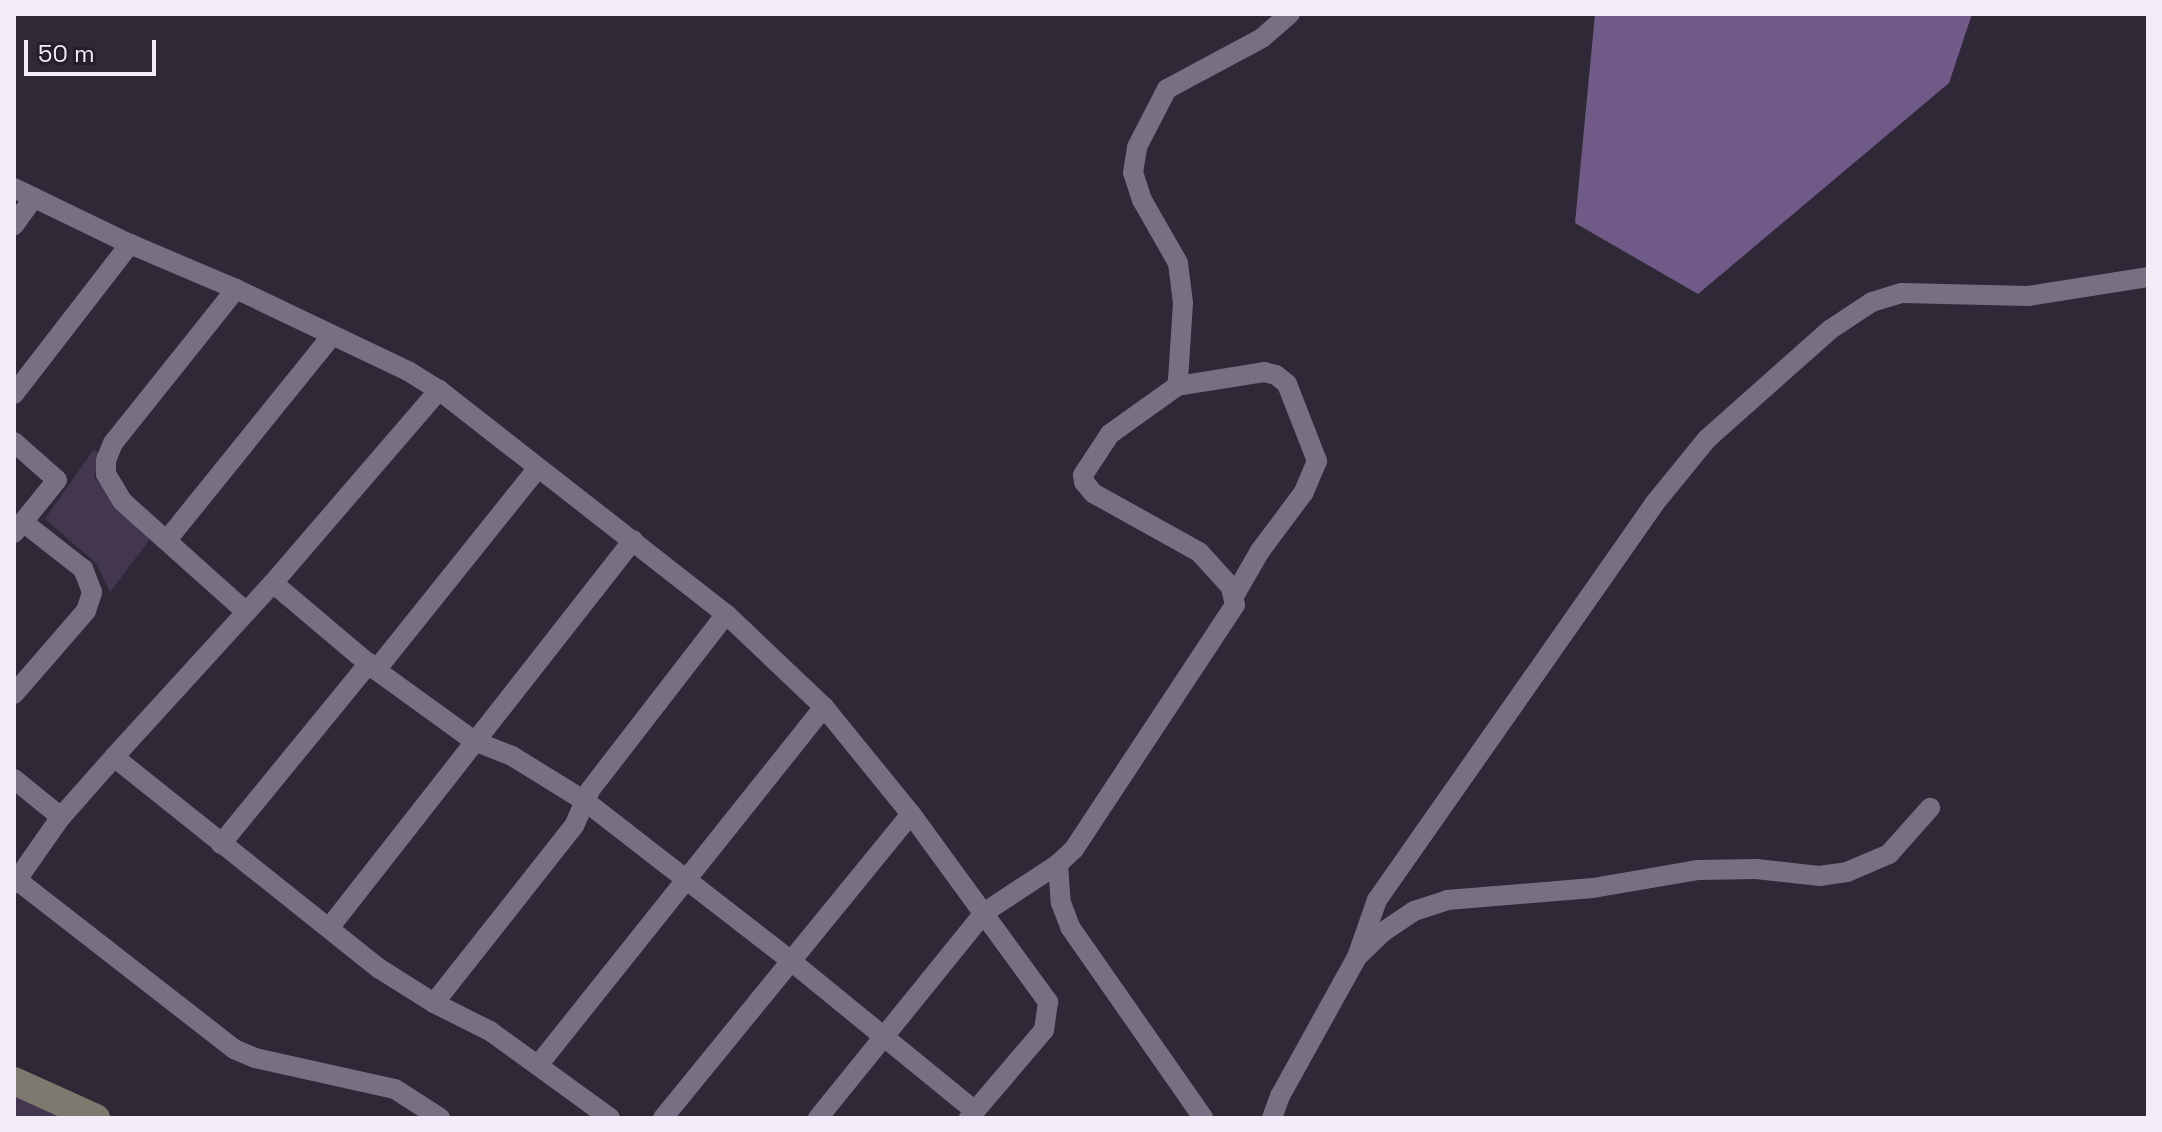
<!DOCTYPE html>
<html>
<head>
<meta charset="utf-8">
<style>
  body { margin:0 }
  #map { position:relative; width:2162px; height:1132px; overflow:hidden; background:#2f2837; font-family:"Space Grotesk",sans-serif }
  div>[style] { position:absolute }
  .green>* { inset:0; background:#433750 }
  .forest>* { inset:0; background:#705b88 }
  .minor>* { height:20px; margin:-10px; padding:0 10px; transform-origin:10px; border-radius:10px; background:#787082 }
  .secondary>* { height:28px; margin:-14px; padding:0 14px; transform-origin:14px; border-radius:14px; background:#7d796e }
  span { translate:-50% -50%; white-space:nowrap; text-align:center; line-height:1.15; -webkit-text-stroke:6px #251e2d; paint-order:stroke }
  .frame { position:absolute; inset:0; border:16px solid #f1ecf7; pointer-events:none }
  .scale { position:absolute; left:24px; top:40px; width:132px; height:36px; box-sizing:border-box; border:4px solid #f1ecf7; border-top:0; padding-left:10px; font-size:24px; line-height:28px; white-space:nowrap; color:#f1ecf7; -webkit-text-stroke:6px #251e2d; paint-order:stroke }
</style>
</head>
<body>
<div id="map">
  <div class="green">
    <div style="clip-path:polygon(94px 449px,100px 454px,94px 478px,153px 535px,110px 592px,97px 564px,45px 519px)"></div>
    <div style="clip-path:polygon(14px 1087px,82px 1118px,14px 1118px)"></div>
  </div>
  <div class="forest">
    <div style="clip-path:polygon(1595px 14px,1972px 14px,1949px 83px,1698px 294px,1575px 223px)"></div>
  </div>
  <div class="minor">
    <div style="left:14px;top:188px;width:129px;rotate:25.8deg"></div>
    <div style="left:130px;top:244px;width:115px;rotate:23deg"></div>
    <div style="left:236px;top:289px;width:191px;rotate:25.5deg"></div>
    <div style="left:408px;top:371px;width:36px;rotate:32deg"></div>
    <div style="left:439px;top:390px;width:364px;rotate:38deg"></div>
    <div style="left:726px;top:614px;width:135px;rotate:43.5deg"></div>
    <div style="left:824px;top:707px;width:138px;rotate:50.9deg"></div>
    <div style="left:911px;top:814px;width:233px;rotate:53.9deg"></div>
    <div style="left:1048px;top:1002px;width:28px;rotate:98deg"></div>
    <div style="left:1044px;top:1030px;width:116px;rotate:130.4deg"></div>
    <div style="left:14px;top:225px;width:34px;rotate:-54deg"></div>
    <div style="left:236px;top:289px;width:197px;rotate:128.6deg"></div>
    <div style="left:113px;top:443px;width:18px;rotate:112deg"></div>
    <div style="left:106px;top:460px;width:14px;rotate:90deg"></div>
    <div style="left:106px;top:474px;width:31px;rotate:59deg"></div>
    <div style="left:122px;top:501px;width:166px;rotate:41.8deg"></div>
    <div style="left:1177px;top:386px;width:88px;rotate:-9.1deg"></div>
    <div style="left:1264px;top:372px;width:12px;rotate:14deg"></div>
    <div style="left:1276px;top:375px;width:14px;rotate:39deg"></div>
    <div style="left:1287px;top:384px;width:83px;rotate:68.7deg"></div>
    <div style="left:1317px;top:461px;width:34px;rotate:113deg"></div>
    <div style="left:1304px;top:492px;width:74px;rotate:126.7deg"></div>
    <div style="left:1260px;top:551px;width:52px;rotate:120deg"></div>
    <div style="left:14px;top:394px;width:190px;rotate:-52.3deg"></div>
    <div style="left:14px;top:442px;width:57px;rotate:41.5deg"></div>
    <div style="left:57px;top:480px;width:68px;rotate:129.1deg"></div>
    <div style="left:167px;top:540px;width:261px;rotate:-51.1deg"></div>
    <div style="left:273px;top:583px;width:135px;rotate:40.2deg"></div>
    <div style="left:376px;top:670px;width:121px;rotate:35.9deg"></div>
    <div style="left:474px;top:741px;width:41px;rotate:21.5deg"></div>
    <div style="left:512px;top:756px;width:86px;rotate:31.7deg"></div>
    <div style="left:585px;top:801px;width:261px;rotate:37.8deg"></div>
    <div style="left:791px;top:961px;width:237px;rotate:39.2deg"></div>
    <div style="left:376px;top:670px;width:258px;rotate:-51.3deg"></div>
    <div style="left:14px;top:694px;width:110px;rotate:-49.1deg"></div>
    <div style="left:86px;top:611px;width:20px;rotate:-72deg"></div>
    <div style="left:92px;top:592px;width:25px;rotate:-111deg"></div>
    <div style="left:83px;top:569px;width:76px;rotate:-141.9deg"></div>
    <div style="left:114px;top:757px;width:236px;rotate:-47.6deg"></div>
    <div style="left:273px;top:583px;width:255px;rotate:-49.3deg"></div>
    <div style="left:14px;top:779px;width:60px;rotate:39deg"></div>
    <div style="left:221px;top:844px;width:234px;rotate:-50.7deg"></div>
    <div style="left:1058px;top:864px;width:39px;rotate:86deg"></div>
    <div style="left:1061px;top:903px;width:26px;rotate:69deg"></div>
    <div style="left:1070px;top:927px;width:233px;rotate:55.1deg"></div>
    <div style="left:17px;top:880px;width:275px;rotate:37.9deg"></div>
    <div style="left:234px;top:1049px;width:23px;rotate:23deg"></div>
    <div style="left:255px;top:1058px;width:143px;rotate:12.5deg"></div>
    <div style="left:395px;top:1089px;width:54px;rotate:32.8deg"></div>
    <div style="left:14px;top:884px;width:82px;rotate:-55deg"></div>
    <div style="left:61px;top:817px;width:80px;rotate:-48.5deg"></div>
    <div style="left:114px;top:757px;width:340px;rotate:38.6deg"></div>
    <div style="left:380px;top:969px;width:64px;rotate:32.2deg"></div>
    <div style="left:434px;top:1003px;width:63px;rotate:26.6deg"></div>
    <div style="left:490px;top:1031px;width:148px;rotate:35.9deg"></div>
    <div style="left:329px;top:928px;width:493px;rotate:-51.9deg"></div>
    <div style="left:1360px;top:954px;width:32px;rotate:-44deg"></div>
    <div style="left:1383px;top:932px;width:37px;rotate:-34deg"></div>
    <div style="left:1414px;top:911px;width:35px;rotate:-18deg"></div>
    <div style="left:1447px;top:900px;width:146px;rotate:-4.7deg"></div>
    <div style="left:1593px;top:888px;width:107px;rotate:-9.7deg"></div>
    <div style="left:1698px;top:870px;width:58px;rotate:-1deg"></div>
    <div style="left:1756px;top:869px;width:63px;rotate:6.3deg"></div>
    <div style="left:1819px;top:876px;width:28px;rotate:-8deg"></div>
    <div style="left:1847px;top:872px;width:46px;rotate:-23.2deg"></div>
    <div style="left:1889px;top:854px;width:62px;rotate:-48.3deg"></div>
    <div style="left:434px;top:1003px;width:226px;rotate:-51.7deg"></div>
    <div style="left:574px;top:826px;width:39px;rotate:-66deg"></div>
    <div style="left:590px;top:790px;width:222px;rotate:-52.3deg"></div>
    <div style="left:539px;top:1064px;width:457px;rotate:-51.4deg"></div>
    <div style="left:663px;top:1118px;width:392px;rotate:-50.8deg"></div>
    <div style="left:818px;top:1118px;width:265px;rotate:-51deg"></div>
    <div style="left:985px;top:912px;width:87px;rotate:-33.3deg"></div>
    <div style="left:1058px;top:864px;width:22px;rotate:-43deg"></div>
    <div style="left:1074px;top:849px;width:292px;rotate:-56.6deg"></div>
    <div style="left:1235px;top:605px;width:18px;rotate:-103deg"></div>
    <div style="left:1231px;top:587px;width:47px;rotate:-132.4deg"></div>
    <div style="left:1199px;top:552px;width:121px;rotate:-150.9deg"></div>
    <div style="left:1093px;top:493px;width:14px;rotate:-129deg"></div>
    <div style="left:1084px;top:482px;width:7px;rotate:-98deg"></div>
    <div style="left:1083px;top:475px;width:49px;rotate:-56.6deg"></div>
    <div style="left:1110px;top:434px;width:82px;rotate:-35.6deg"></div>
    <div style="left:1177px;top:386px;width:6px;rotate:-81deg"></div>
    <div style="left:1178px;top:380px;width:77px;rotate:-86.3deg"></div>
    <div style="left:1183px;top:303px;width:40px;rotate:-97.1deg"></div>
    <div style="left:1178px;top:263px;width:73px;rotate:-119.7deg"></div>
    <div style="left:1142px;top:200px;width:28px;rotate:-108deg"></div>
    <div style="left:1133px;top:173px;width:26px;rotate:-81deg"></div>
    <div style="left:1137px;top:147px;width:65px;rotate:-62.7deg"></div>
    <div style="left:1167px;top:89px;width:108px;rotate:-28.2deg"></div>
    <div style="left:1262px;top:38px;width:37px;rotate:-41deg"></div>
    <div style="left:1272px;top:1118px;width:23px;rotate:-70deg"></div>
    <div style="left:1280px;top:1096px;width:159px;rotate:-61deg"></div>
    <div style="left:1357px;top:957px;width:60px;rotate:-70.7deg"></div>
    <div style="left:1377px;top:900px;width:483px;rotate:-55deg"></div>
    <div style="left:1654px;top:504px;width:84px;rotate:-50.8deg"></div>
    <div style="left:1707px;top:439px;width:166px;rotate:-41.6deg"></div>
    <div style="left:1831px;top:329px;width:49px;rotate:-33.4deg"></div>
    <div style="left:1872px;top:302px;width:31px;rotate:-17deg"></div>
    <div style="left:1902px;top:293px;width:126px;rotate:1.4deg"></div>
    <div style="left:2028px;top:296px;width:121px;rotate:-9deg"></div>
  </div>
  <div class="secondary">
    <div style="left:14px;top:1081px;width:90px;rotate:24.3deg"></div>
  </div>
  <div class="frame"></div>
  <div class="scale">50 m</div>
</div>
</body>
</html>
